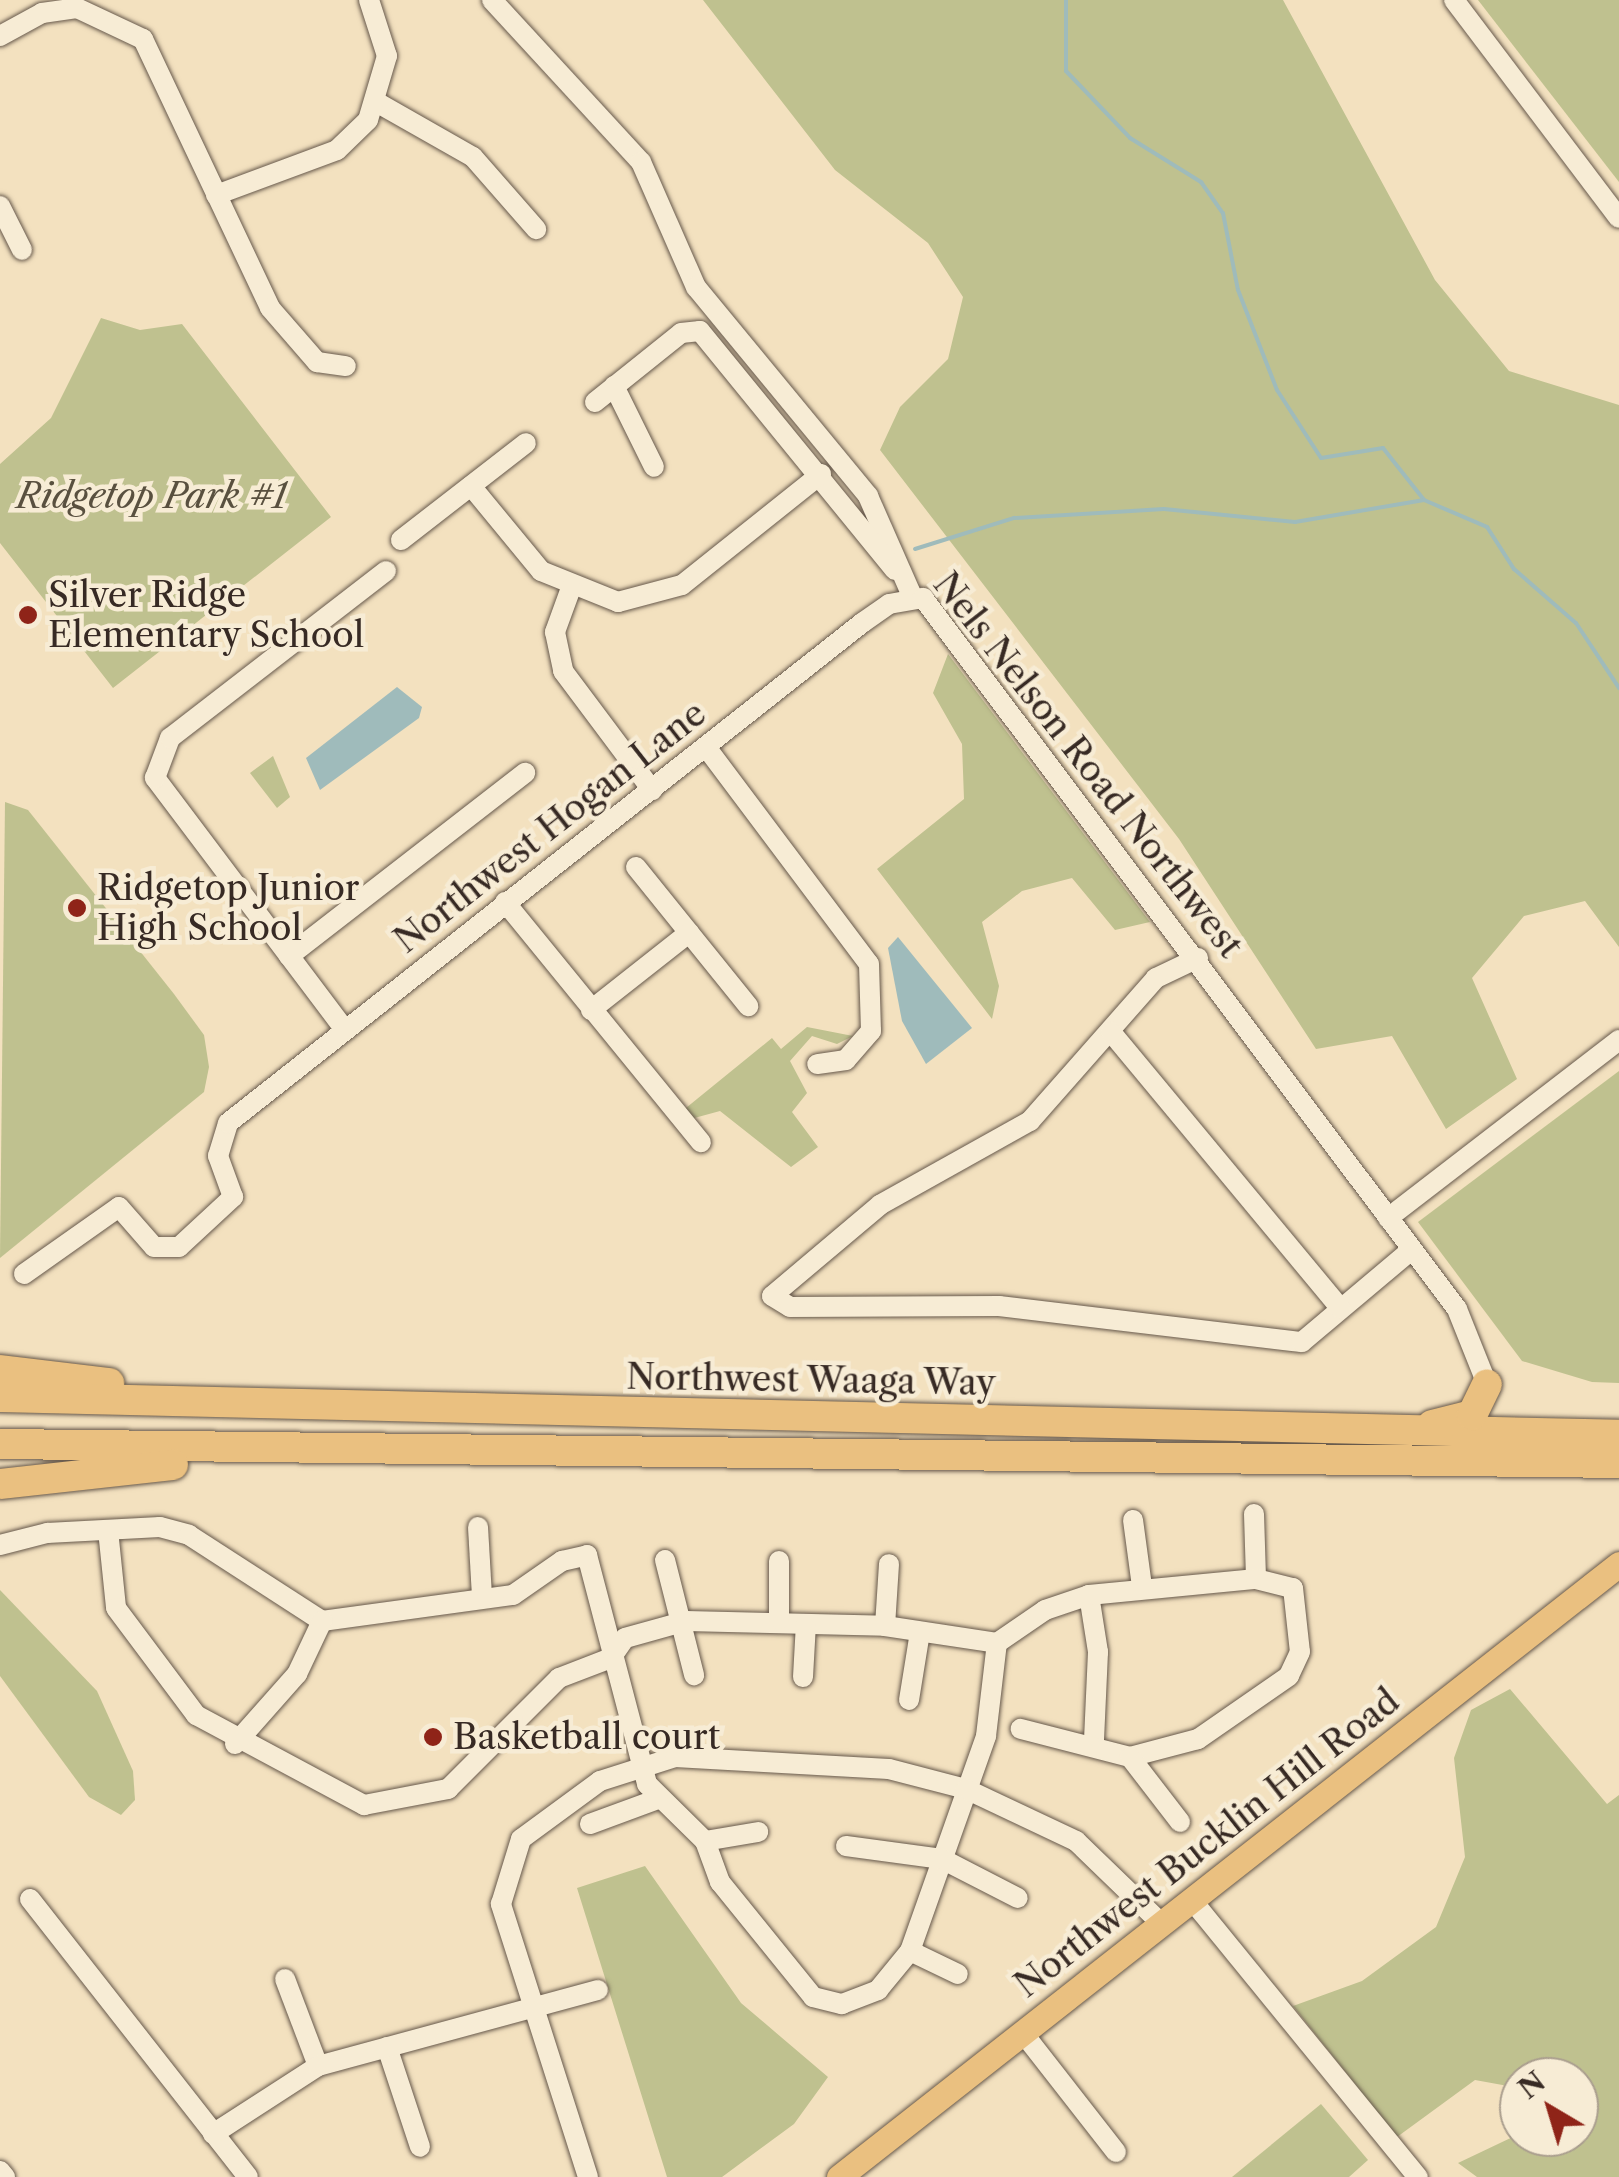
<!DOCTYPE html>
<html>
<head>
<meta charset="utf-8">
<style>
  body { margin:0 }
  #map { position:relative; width:1619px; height:2177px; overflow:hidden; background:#f3e1bf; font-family:"Libre Caslon Text",serif }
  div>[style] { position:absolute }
  .green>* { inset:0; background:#bfc18f }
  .water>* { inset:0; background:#9fbbbb }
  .stream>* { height:4px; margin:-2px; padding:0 2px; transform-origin:2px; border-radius:2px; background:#9fbbbb }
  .roads { filter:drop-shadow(0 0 2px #66584b) drop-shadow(0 0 2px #66584b) }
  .minor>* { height:20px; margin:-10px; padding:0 10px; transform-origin:10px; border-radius:10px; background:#f7ecd5 }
  .major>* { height:25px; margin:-12.5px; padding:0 12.5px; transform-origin:12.5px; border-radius:12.5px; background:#eac080 }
  .highway>* { height:30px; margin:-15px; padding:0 15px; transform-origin:15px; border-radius:15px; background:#eac080 }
  .dots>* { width:28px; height:28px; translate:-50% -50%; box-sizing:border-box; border:5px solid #f7ecd5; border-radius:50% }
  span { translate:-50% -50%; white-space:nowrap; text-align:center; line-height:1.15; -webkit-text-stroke:9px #f7ecd5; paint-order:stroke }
  .park-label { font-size:35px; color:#59503f; font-style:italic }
  .poi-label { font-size:35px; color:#372a24 }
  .left { translate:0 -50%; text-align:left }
  .street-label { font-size:35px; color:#372a24 }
  .north { position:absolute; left:1499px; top:2057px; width:100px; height:100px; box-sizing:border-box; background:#f7ecd5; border:2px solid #aa9e8e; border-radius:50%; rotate:322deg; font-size:28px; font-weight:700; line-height:40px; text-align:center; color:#372a24 }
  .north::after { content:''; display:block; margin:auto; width:35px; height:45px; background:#8f2418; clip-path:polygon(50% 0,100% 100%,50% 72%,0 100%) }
</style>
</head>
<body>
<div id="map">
  <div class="green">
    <div style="clip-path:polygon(703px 0,1283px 0,1435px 280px,1509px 371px,1619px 405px,1619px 947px,1585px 901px,1524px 916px,1472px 978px,1517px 1079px,1446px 1129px,1392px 1036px,1316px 1049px,1179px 839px,880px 450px,900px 407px,948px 359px,963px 297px,928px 243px,835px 170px)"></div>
    <div style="clip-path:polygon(1478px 0,1619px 0,1619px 182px)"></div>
    <div style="clip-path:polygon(101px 318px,140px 330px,182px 324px,331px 517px,113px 688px,0 543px,0 464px,51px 418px)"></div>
    <div style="clip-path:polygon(948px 654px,1150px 922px,1115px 930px,1072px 878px,1022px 891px,982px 922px,999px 986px,992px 1019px,877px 869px,964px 799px,962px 744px,933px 693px)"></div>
    <div style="clip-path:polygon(273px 756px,290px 797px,277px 808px,250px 773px)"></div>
    <div style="clip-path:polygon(5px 802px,28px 810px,174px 994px,204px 1035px,209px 1067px,204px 1092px,0 1258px)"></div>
    <div style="clip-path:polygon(807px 1027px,853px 1036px,837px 1044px,812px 1036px,790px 1061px,807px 1093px,792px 1112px,818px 1147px,791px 1167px,720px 1111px,687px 1120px,681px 1112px,772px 1038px,781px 1049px)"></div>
    <div style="clip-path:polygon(1619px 1071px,1619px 1383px,1592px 1382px,1522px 1361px,1418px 1222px)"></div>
    <div style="clip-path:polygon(0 1590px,97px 1691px,133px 1771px,135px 1800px,121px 1815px,89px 1797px,0 1676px)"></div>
    <div style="clip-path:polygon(1510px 1689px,1607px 1804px,1619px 1795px,1619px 2177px,1477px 2177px,1458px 2163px,1519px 2134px,1579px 2137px,1579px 2077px,1519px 2077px,1519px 2100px,1508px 2086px,1475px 2080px,1397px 2137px,1293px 2006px,1362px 1981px,1436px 1927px,1465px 1857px,1454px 1758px,1471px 1710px)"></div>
    <div style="clip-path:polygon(645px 1866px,741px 2003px,828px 2077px,794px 2124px,722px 2177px,667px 2177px,577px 1888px)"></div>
    <div style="clip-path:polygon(1321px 2104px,1368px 2160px,1349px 2177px,1232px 2177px)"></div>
  </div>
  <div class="water">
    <div style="clip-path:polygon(397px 687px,422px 707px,419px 718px,320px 790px,306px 758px)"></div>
    <div style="clip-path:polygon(898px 937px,972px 1028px,926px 1064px,902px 1021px,888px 948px)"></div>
  </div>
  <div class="stream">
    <div style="left:1066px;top:0;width:71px;rotate:90deg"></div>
    <div style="left:1066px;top:71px;width:93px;rotate:46.3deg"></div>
    <div style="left:1130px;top:138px;width:84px;rotate:31.8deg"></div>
    <div style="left:1201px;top:182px;width:38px;rotate:55deg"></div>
    <div style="left:1223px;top:213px;width:78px;rotate:79deg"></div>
    <div style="left:1238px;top:290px;width:107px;rotate:68.7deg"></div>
    <div style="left:1277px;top:390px;width:81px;rotate:57.1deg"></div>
    <div style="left:1321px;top:458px;width:63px;rotate:-9.2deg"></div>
    <div style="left:1383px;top:448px;width:66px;rotate:51.7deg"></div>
    <div style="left:1424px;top:500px;width:69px;rotate:23.2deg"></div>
    <div style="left:1487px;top:527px;width:50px;rotate:57.3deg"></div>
    <div style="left:1514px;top:569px;width:82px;rotate:41.1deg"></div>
    <div style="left:1576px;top:623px;width:78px;rotate:56.5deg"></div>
    <div style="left:915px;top:549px;width:104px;rotate:-17.4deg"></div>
    <div style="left:1014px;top:518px;width:150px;rotate:-3.4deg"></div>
    <div style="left:1164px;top:509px;width:132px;rotate:5.7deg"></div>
    <div style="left:1295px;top:522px;width:131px;rotate:-9.7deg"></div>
  </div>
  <div class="roads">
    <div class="minor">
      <div style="left:492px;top:0;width:220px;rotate:47.4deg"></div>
      <div style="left:641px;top:162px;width:137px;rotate:66.3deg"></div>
      <div style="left:696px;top:287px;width:271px;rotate:50.5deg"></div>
      <div style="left:868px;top:496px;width:111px;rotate:66.2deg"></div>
      <div style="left:1454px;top:0;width:273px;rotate:52.9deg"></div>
      <div style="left:0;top:36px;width:48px;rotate:-28.7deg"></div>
      <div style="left:42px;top:13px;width:35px;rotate:-8deg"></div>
      <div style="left:77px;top:8px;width:73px;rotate:25.2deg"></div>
      <div style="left:143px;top:39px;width:297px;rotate:64.7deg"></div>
      <div style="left:270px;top:308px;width:72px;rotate:49deg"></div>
      <div style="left:317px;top:362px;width:29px;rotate:8deg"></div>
      <div style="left:378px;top:103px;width:109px;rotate:29.6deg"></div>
      <div style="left:473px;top:157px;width:96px;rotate:48.8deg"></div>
      <div style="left:216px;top:195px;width:129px;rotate:-20.4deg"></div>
      <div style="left:337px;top:150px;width:43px;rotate:-44.1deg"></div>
      <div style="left:368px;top:120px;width:67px;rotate:-73.5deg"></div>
      <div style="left:387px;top:56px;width:59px;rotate:-107.8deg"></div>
      <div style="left:0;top:206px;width:49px;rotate:63.4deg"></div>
      <div style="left:614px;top:386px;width:90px;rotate:63.7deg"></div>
      <div style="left:595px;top:402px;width:110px;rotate:-38.7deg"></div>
      <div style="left:681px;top:333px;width:19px;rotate:-6deg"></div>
      <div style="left:700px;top:331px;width:308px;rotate:50.8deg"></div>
      <div style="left:471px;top:486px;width:110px;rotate:50.5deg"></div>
      <div style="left:541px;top:571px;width:83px;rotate:21.9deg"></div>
      <div style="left:618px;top:602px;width:66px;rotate:-14.9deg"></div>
      <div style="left:682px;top:585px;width:178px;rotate:-38.6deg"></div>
      <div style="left:401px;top:540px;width:158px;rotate:-37.8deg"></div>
      <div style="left:571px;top:588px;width:47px;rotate:110deg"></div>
      <div style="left:555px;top:632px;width:40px;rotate:78deg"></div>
      <div style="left:563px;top:671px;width:149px;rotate:53.2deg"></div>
      <div style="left:706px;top:747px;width:271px;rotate:53.1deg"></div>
      <div style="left:869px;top:964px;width:67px;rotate:88.3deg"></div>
      <div style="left:871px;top:1031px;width:38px;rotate:131deg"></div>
      <div style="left:846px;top:1060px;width:29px;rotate:172deg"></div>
      <div style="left:636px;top:867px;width:179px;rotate:51.1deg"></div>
      <div style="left:505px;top:902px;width:310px;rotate:50.8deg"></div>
      <div style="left:289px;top:956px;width:299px;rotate:-37.8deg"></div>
      <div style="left:1198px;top:958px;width:47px;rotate:154.5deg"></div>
      <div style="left:1156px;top:978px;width:191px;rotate:131.4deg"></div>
      <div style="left:1030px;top:1121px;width:172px;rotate:150.8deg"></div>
      <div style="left:880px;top:1205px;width:141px;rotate:139.9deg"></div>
      <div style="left:772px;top:1296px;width:21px;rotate:31deg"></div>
      <div style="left:790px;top:1307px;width:209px;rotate:-0.3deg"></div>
      <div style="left:999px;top:1306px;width:305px;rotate:6.8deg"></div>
      <div style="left:1302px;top:1342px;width:141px;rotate:-40.1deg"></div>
      <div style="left:591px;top:1010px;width:125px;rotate:-38.2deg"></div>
      <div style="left:345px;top:1030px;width:316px;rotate:-127deg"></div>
      <div style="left:155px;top:778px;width:43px;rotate:-69.4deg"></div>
      <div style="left:170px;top:738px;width:273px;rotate:-37.7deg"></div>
      <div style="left:1111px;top:1032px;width:359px;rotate:50.3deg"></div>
      <div style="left:1388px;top:1218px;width:292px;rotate:-37.6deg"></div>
      <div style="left:24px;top:1274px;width:116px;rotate:-35.2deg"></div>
      <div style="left:119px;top:1207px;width:53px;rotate:48.8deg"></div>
      <div style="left:154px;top:1247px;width:25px"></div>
      <div style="left:179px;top:1247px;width:74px;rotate:-42.8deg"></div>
      <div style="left:233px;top:1197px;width:44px;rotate:-110.1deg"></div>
      <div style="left:218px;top:1156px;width:34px;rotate:-73deg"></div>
      <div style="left:228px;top:1123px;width:807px;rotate:-38.26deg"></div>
      <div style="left:862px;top:623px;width:33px;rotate:-35deg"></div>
      <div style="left:889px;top:604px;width:35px;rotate:-10deg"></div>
      <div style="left:923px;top:598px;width:889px;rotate:53.09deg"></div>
      <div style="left:1457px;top:1309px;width:81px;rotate:68.2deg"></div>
      <div style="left:1254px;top:1514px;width:65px;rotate:88.2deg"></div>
      <div style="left:1133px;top:1520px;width:68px;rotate:82.3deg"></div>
      <div style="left:478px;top:1527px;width:70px;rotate:86.7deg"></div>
      <div style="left:108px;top:1530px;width:78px;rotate:84.1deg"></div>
      <div style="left:116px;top:1608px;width:134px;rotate:53.2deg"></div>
      <div style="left:196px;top:1715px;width:191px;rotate:28.2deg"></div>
      <div style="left:364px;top:1805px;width:86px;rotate:-10.8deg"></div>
      <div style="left:448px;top:1789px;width:157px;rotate:-45deg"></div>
      <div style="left:559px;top:1678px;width:56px;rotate:-21deg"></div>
      <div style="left:611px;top:1658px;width:24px;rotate:-55deg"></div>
      <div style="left:625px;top:1638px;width:63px;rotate:-15.6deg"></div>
      <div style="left:686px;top:1621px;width:199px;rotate:1.4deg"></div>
      <div style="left:885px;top:1626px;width:113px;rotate:8.6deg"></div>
      <div style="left:0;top:1545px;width:49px;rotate:-14.3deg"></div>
      <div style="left:47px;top:1533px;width:113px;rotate:-3deg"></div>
      <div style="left:160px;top:1527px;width:30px;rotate:15deg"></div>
      <div style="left:189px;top:1535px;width:158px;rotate:32.9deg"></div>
      <div style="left:322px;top:1621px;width:193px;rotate:-7.8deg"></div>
      <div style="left:513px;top:1595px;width:60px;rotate:-34.8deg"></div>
      <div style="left:562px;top:1561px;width:26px;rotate:-13deg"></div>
      <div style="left:587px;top:1555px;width:237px;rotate:75.3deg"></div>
      <div style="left:647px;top:1784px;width:81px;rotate:44.5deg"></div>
      <div style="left:705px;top:1841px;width:44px;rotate:69.9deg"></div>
      <div style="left:720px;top:1882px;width:148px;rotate:51deg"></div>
      <div style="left:813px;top:1997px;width:30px;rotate:14deg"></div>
      <div style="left:842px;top:2004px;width:39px;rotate:-21deg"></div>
      <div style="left:878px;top:1990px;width:50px;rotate:-50.6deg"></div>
      <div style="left:910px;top:1951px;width:228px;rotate:-70.5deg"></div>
      <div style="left:986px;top:1736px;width:94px;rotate:-83.3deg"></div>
      <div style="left:665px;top:1560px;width:119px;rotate:75.8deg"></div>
      <div style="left:1089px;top:1595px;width:58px;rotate:81deg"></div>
      <div style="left:1098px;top:1652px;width:89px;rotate:92.6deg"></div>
      <div style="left:779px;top:1619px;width:58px;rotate:-90deg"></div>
      <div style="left:885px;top:1626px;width:62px;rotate:-86.3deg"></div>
      <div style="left:997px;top:1643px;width:58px;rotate:-34.5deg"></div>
      <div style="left:1045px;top:1610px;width:46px;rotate:-18.8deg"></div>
      <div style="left:1089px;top:1595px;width:168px;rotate:-5.5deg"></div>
      <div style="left:1256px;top:1579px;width:38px;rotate:14deg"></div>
      <div style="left:1293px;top:1588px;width:64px;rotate:83.8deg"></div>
      <div style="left:1300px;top:1652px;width:26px;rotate:115deg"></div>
      <div style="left:1289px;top:1676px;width:111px;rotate:145.3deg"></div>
      <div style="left:1198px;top:1739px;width:70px;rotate:165.2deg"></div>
      <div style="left:1130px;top:1757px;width:113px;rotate:-165.6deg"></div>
      <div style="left:803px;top:1677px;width:53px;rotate:-86.8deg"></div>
      <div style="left:909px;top:1700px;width:69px;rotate:-80.8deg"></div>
      <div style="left:235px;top:1744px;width:94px;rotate:-48.5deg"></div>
      <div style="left:297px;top:1674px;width:59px;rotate:-64.7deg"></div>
      <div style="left:1130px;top:1757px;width:82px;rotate:52.4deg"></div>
      <div style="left:590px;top:1824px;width:72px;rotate:-20.2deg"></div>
      <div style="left:705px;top:1841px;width:54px;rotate:-9.6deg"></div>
      <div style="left:846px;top:1846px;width:97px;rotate:7.7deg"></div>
      <div style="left:942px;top:1859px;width:85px;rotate:27.2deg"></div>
      <div style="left:30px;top:1899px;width:353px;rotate:51.9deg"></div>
      <div style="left:1191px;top:1899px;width:359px;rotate:50.8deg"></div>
      <div style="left:910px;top:1951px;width:53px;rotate:25.6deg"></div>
      <div style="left:285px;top:1979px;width:93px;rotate:69.2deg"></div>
      <div style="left:1023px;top:2033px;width:151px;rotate:52deg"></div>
      <div style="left:387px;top:2047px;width:105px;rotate:71.7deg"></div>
      <div style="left:213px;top:2134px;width:125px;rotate:-32.9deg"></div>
      <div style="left:318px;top:2066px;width:290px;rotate:-15.2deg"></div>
      <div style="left:0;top:2171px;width:8px;rotate:50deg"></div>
      <div style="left:588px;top:2177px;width:287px;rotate:-107.7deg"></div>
      <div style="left:501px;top:1904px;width:68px;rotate:-72.9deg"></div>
      <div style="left:521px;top:1839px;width:98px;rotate:-36.3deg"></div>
      <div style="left:600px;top:1781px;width:79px;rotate:-17.7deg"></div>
      <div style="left:675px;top:1757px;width:214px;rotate:3.2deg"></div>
      <div style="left:889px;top:1769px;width:80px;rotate:14.6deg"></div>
      <div style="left:966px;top:1789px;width:122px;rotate:25.3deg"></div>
      <div style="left:1076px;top:1841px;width:118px;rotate:44deg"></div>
    </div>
    <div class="major">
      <div style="left:839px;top:2177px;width:992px;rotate:-38.16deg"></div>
    </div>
    <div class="highway">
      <div style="left:0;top:1370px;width:110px;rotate:6.8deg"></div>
      <div style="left:0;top:1397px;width:1619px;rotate:1.34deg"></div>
      <div style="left:1432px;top:1425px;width:41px;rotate:-14deg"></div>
      <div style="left:1472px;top:1415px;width:34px;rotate:-64deg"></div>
      <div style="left:0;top:1444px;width:1619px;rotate:0.67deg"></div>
      <div style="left:0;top:1484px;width:174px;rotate:-6.3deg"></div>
    </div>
  </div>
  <div class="dots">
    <div style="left:28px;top:615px;background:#8f2418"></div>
    <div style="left:77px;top:908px;background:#8f2418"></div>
    <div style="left:433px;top:1737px;background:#8f2418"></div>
  </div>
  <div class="park-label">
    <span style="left:152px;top:496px">Ridgetop Park #1</span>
  </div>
  <div class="poi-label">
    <span class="left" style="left:48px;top:615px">Silver Ridge<br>Elementary School</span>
    <span class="left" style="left:97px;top:908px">Ridgetop Junior<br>High School</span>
    <span class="left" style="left:453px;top:1737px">Basketball court</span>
  </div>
  <div class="street-label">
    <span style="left:1088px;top:765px;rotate:52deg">Nels Nelson Road Northwest</span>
    <span style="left:550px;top:827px;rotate:-38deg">Northwest Hogan Lane</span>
    <span style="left:811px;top:1380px;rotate:1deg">Northwest Waaga Way</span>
    <span style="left:1207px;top:1843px;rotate:-38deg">Northwest Bucklin Hill Road</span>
  </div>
  <div class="north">N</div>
</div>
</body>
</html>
